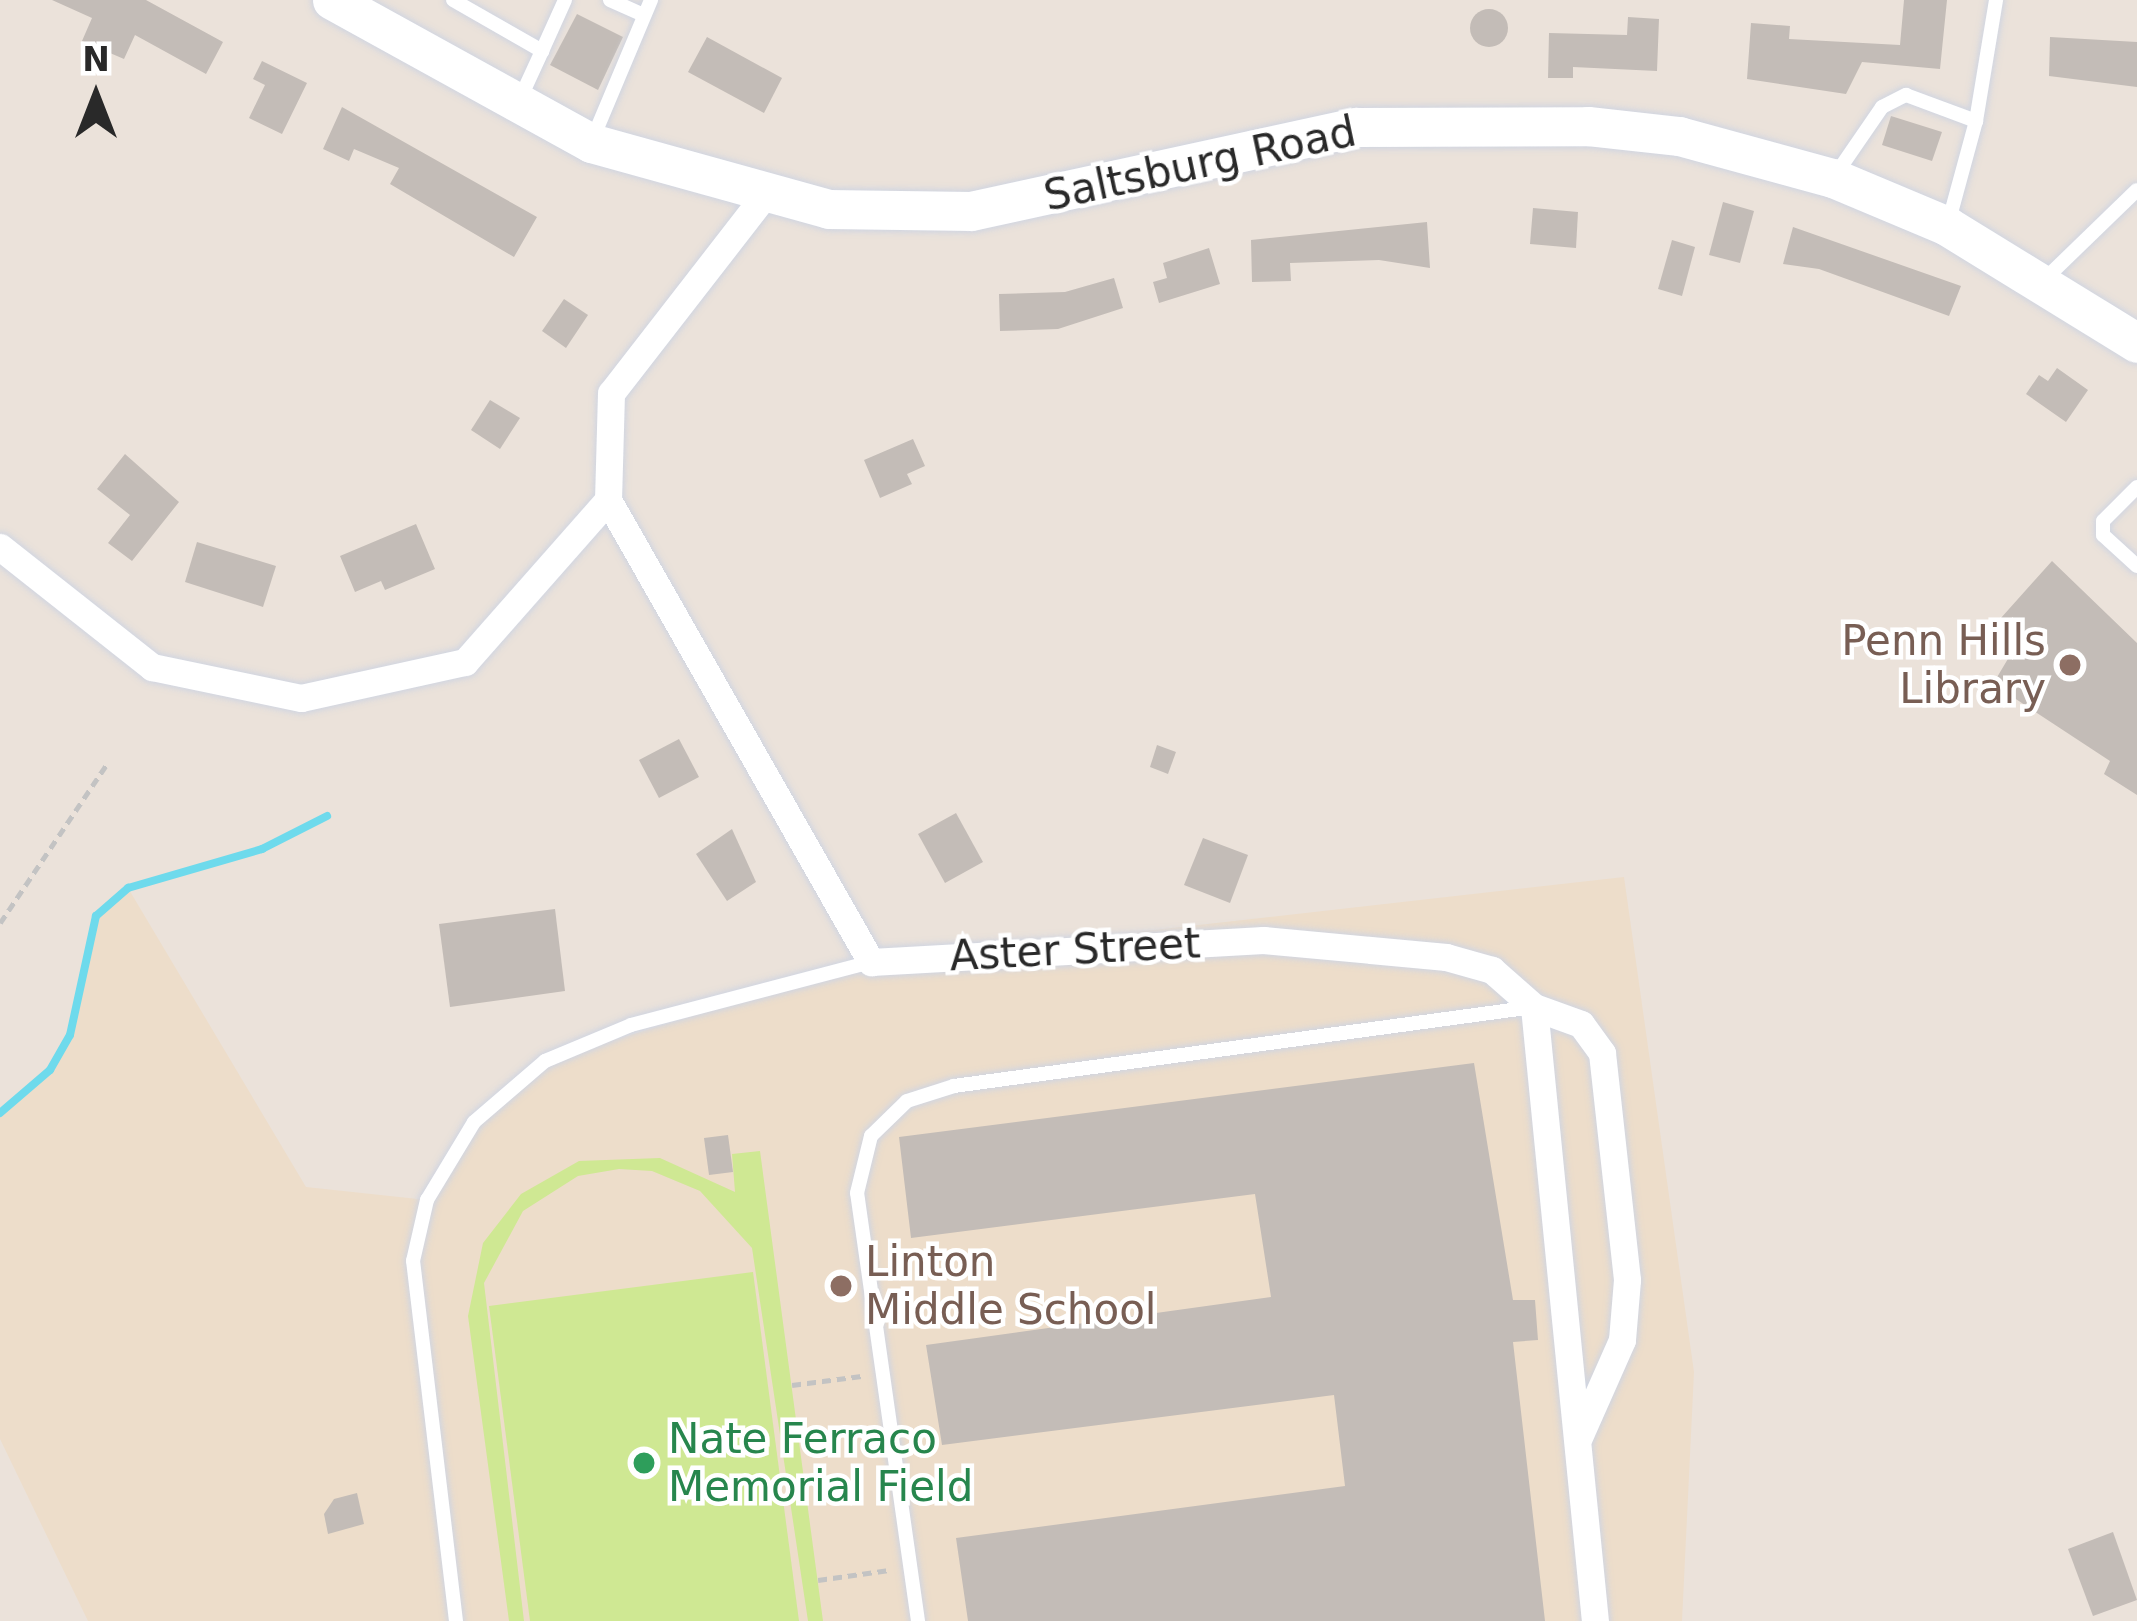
<!DOCTYPE html>
<html>
<head>
<meta charset="utf-8">
<style>
  body { margin:0 }
  #map { position:relative; width:2137px; height:1621px; overflow:hidden; background:#ebe2da; font-family:"DejaVu Sans",sans-serif }
  div>[style] { position:absolute }
  .education>* { inset:0; background:#edddca }
  .pitch>* { inset:0; background:#cfe893 }
  .stream>* { height:8px; margin:-4px; padding:0 4px; transform-origin:4px; border-radius:4px; background:#6edaec }
  .building>* { inset:0; background:#c3bcb7 }
  .round { border-radius:50% }
  .path>* { height:4.5px; margin-top:-2.25px; transform-origin:0; background:repeating-linear-gradient(90deg,#c3c3c3 0 9px,transparent 0 15px) }
  .roads { filter:drop-shadow(0 0 3px #d0d5e1) drop-shadow(0 0 3px #d0d5e1) }
  .lane>* { height:14px; margin:-7px; padding:0 7px; transform-origin:7px; border-radius:7px; background:#fff }
  .street>* { height:27px; margin:-13.5px; padding:0 13.5px; transform-origin:13.5px; border-radius:13.5px; background:#fff }
  .secondary>* { height:39px; margin:-19.5px; padding:0 19.5px; transform-origin:19.5px; border-radius:19.5px; background:#fff }
  .dots>* { width:33px; height:33px; translate:-50% -50%; box-sizing:border-box; border:6px solid #fff; border-radius:50% }
  span { translate:-50% -50%; white-space:nowrap; text-align:center; line-height:1.15; -webkit-text-stroke:9px #fff; paint-order:stroke }
  .street-label { font-size:42px; color:#292929 }
  .education-label { font-size:42px; color:#785e54 }
  .right { translate:-100% -50%; text-align:right }
  .left { translate:0 -50%; text-align:left }
  .leisure-label { font-size:42px; color:#27864d }
  .north { position:absolute; left:36px; top:36px; width:120px; height:120px; -webkit-text-stroke:9px #fff; paint-order:stroke; rotate:0deg; font-size:33px; font-weight:700; line-height:48px; text-align:center; color:#292929 }
  .north::after { content:''; display:block; margin:auto; width:42px; height:54px; background:#292929; clip-path:polygon(50% 0,100% 100%,50% 72%,0 100%) }
</style>
</head>
<body>
<div id="map">
  <div class="education">
    <div style="clip-path:polygon(1624px 877px,1694px 1372px,1682px 1621px,88px 1621px,0 1439px,0 1113px,50px 1070px,70px 1036px,96px 916px,128px 888px,306px 1187px,427px 1200px,459px 1146px,545px 1061px,870px 962px)"></div>
  </div>
  <div class="pitch">
    <div style="clip-path:polygon(760px 1151px,823px 1621px,808px 1621px,752px 1248px,700px 1191px,652px 1171px,619px 1169px,578px 1176px,523px 1211px,484px 1283px,524px 1621px,509px 1621px,468px 1316px,483px 1243px,521px 1194px,579px 1161px,660px 1158px,735px 1192px,732px 1154px)"></div>
    <div style="clip-path:polygon(753px 1272px,799px 1621px,530px 1621px,489px 1306px)"></div>
  </div>
  <div class="stream">
    <div style="left:0;top:1113px;width:66px;rotate:-40.7deg"></div>
    <div style="left:50px;top:1070px;width:40px;rotate:-60.3deg"></div>
    <div style="left:70px;top:1035px;width:122px;rotate:-77.7deg"></div>
    <div style="left:96px;top:916px;width:43px;rotate:-41.2deg"></div>
    <div style="left:128px;top:888px;width:140px;rotate:-16.2deg"></div>
    <div style="left:262px;top:849px;width:73px;rotate:-26.9deg"></div>
  </div>
  <div class="building">
    <div style="clip-path:polygon(52px 0,146px 0,223px 42px,206px 74px,135px 35px,124px 59px,82px 41px,92px 18px)"></div>
    <div style="clip-path:polygon(1904px 0,1947px 0,1940px 69px,1862px 62px,1846px 94px,1747px 79px,1751px 23px,1790px 26px,1789px 39px,1900px 45px)"></div>
    <div class="round" style="left:1470px;top:9px;width:38px;height:38px"></div>
    <div style="clip-path:polygon(577px 14px,623px 37px,598px 90px,550px 65px)"></div>
    <div style="clip-path:polygon(1628px 17px,1659px 19px,1657px 71px,1573px 67px,1573px 78px,1548px 78px,1549px 33px,1627px 35px)"></div>
    <div style="clip-path:polygon(707px 37px,782px 78px,764px 113px,688px 72px)"></div>
    <div style="clip-path:polygon(2050px 37px,2137px 42px,2137px 87px,2049px 76px)"></div>
    <div style="clip-path:polygon(262px 61px,307px 83px,282px 134px,249px 118px,265px 85px,253px 79px)"></div>
    <div style="clip-path:polygon(342px 107px,537px 217px,514px 257px,390px 184px,399px 168px,354px 149px,349px 161px,323px 149px)"></div>
    <div style="clip-path:polygon(1891px 116px,1942px 132px,1932px 161px,1882px 145px)"></div>
    <div style="clip-path:polygon(1723px 202px,1754px 211px,1740px 263px,1709px 255px)"></div>
    <div style="clip-path:polygon(1533px 208px,1578px 212px,1576px 248px,1530px 244px)"></div>
    <div style="clip-path:polygon(1427px 222px,1430px 268px,1379px 260px,1290px 263px,1291px 281px,1252px 282px,1251px 240px)"></div>
    <div style="clip-path:polygon(1793px 227px,1961px 286px,1949px 316px,1819px 269px,1783px 264px)"></div>
    <div style="clip-path:polygon(1672px 240px,1695px 247px,1682px 296px,1658px 289px)"></div>
    <div style="clip-path:polygon(1209px 248px,1220px 284px,1159px 303px,1153px 282px,1167px 278px,1163px 263px)"></div>
    <div style="clip-path:polygon(1114px 278px,1123px 308px,1058px 329px,1000px 331px,999px 294px,1065px 292px)"></div>
    <div style="clip-path:polygon(564px 299px,588px 315px,566px 348px,542px 331px)"></div>
    <div style="clip-path:polygon(2057px 368px,2088px 390px,2066px 422px,2026px 394px,2039px 375px,2048px 381px)"></div>
    <div style="clip-path:polygon(490px 400px,520px 418px,500px 449px,471px 430px)"></div>
    <div style="clip-path:polygon(913px 439px,925px 466px,907px 474px,912px 484px,880px 498px,864px 460px)"></div>
    <div style="clip-path:polygon(125px 454px,179px 502px,132px 561px,108px 543px,130px 515px,97px 489px)"></div>
    <div style="clip-path:polygon(416px 524px,435px 569px,385px 590px,381px 581px,355px 592px,340px 556px)"></div>
    <div style="clip-path:polygon(197px 542px,276px 566px,263px 607px,185px 582px)"></div>
    <div style="clip-path:polygon(2052px 561px,2137px 643px,2137px 795px,2104px 774px,2110px 761px,1993px 684px,2015px 647px,1992px 628px)"></div>
    <div style="clip-path:polygon(679px 739px,699px 777px,659px 798px,639px 760px)"></div>
    <div style="clip-path:polygon(1157px 745px,1176px 752px,1168px 774px,1150px 767px)"></div>
    <div style="clip-path:polygon(956px 813px,983px 862px,945px 883px,918px 834px)"></div>
    <div style="clip-path:polygon(732px 829px,756px 882px,727px 901px,696px 854px)"></div>
    <div style="clip-path:polygon(1203px 838px,1248px 855px,1230px 903px,1184px 885px)"></div>
    <div style="clip-path:polygon(555px 909px,565px 991px,450px 1007px,439px 924px)"></div>
    <div style="clip-path:polygon(1474px 1063px,1513px 1300px,1535px 1300px,1538px 1340px,1513px 1342px,1545px 1621px,968px 1621px,956px 1538px,1345px 1486px,1334px 1395px,942px 1445px,926px 1345px,1271px 1297px,1255px 1194px,911px 1238px,899px 1137px)"></div>
    <div style="clip-path:polygon(728px 1135px,733px 1172px,709px 1175px,704px 1138px)"></div>
    <div style="clip-path:polygon(357px 1493px,364px 1524px,328px 1534px,324px 1514px,334px 1499px)"></div>
    <div style="clip-path:polygon(2113px 1532px,2137px 1600px,2093px 1616px,2068px 1549px)"></div>
  </div>
  <div class="path">
    <div style="left:0;top:923px;width:194px;rotate:-56.1deg"></div>
    <div style="left:792px;top:1385px;width:70px;rotate:-7.4deg"></div>
    <div style="left:818px;top:1580px;width:72px;rotate:-8deg"></div>
  </div>
  <div class="roads">
    <div class="lane">
      <div style="left:453px;top:0;width:103px;rotate:29.8deg"></div>
      <div style="left:542px;top:51px;width:55px;rotate:114.7deg"></div>
      <div style="left:610px;top:0;width:37px;rotate:24deg"></div>
      <div style="left:542px;top:51px;width:56px;rotate:-65.7deg"></div>
      <div style="left:1976px;top:121px;width:123px;rotate:-80.6deg"></div>
      <div style="left:593px;top:138px;width:150px;rotate:-67.2deg"></div>
      <div style="left:1836px;top:174px;width:81px;rotate:-55.5deg"></div>
      <div style="left:1882px;top:107px;width:27px;rotate:-27deg"></div>
      <div style="left:1906px;top:95px;width:75px;rotate:20.4deg"></div>
      <div style="left:1976px;top:121px;width:107px;rotate:105.2deg"></div>
      <div style="left:2044px;top:280px;width:129px;rotate:-44.1deg"></div>
      <div style="left:2137px;top:487px;width:48px;rotate:135deg"></div>
      <div style="left:2103px;top:521px;width:14px;rotate:90deg"></div>
      <div style="left:2103px;top:535px;width:46px;rotate:42.4deg"></div>
      <div style="left:456px;top:1621px;width:363px;rotate:-96.8deg"></div>
      <div style="left:413px;top:1261px;width:63px;rotate:-77.1deg"></div>
      <div style="left:427px;top:1200px;width:91px;rotate:-58.9deg"></div>
      <div style="left:474px;top:1122px;width:94px;rotate:-40.7deg"></div>
      <div style="left:545px;top:1061px;width:93px;rotate:-22.7deg"></div>
      <div style="left:631px;top:1025px;width:248px;rotate:-14.7deg"></div>
      <div style="left:918px;top:1621px;width:432px;rotate:-98.1deg"></div>
      <div style="left:857px;top:1193px;width:59px;rotate:-76.2deg"></div>
      <div style="left:871px;top:1136px;width:50px;rotate:-44.2deg"></div>
      <div style="left:907px;top:1101px;width:49px;rotate:-17.7deg"></div>
      <div style="left:954px;top:1086px;width:585px;rotate:-7.76deg"></div>
    </div>
    <div class="street">
      <div style="left:764px;top:196px;width:249px;rotate:127.8deg"></div>
      <div style="left:611px;top:393px;width:107px;rotate:91.6deg"></div>
      <div style="left:608px;top:500px;width:532px;rotate:60.35deg"></div>
      <div style="left:871px;top:962px;width:393px;rotate:-3.2deg"></div>
      <div style="left:1263px;top:940px;width:184px;rotate:5.3deg"></div>
      <div style="left:1446px;top:957px;width:48px;rotate:15.8deg"></div>
      <div style="left:1492px;top:970px;width:56px;rotate:41.4deg"></div>
      <div style="left:1534px;top:1007px;width:617px;rotate:84.33deg"></div>
      <div style="left:0;top:547px;width:194px;rotate:38.3deg"></div>
      <div style="left:152px;top:667px;width:152px;rotate:11.8deg"></div>
      <div style="left:301px;top:698px;width:168px;rotate:-12.4deg"></div>
      <div style="left:465px;top:662px;width:216px;rotate:-48.6deg"></div>
      <div style="left:1534px;top:1007px;width:50px;rotate:19.9deg"></div>
      <div style="left:1581px;top:1024px;width:36px;rotate:54deg"></div>
      <div style="left:1602px;top:1053px;width:228px;rotate:83.7deg"></div>
      <div style="left:1627px;top:1280px;width:60px;rotate:94.8deg"></div>
      <div style="left:1622px;top:1340px;width:106px;rotate:113.9deg"></div>
    </div>
    <div class="secondary">
      <div style="left:332px;top:0;width:296px;rotate:28.9deg"></div>
      <div style="left:591px;top:143px;width:247px;rotate:15.5deg"></div>
      <div style="left:829px;top:209px;width:142px;rotate:0.8deg"></div>
      <div style="left:971px;top:211px;width:394px;rotate:-12.3deg"></div>
      <div style="left:1356px;top:127px;width:232px;rotate:-0.2deg"></div>
      <div style="left:1588px;top:126px;width:92px;rotate:6.3deg"></div>
      <div style="left:1679px;top:136px;width:160px;rotate:15.3deg"></div>
      <div style="left:1833px;top:178px;width:124px;rotate:22.8deg"></div>
      <div style="left:1947px;top:226px;width:223px;rotate:31.6deg"></div>
    </div>
  </div>
  <div class="dots">
    <div style="left:2070px;top:665px;background:#8d6e63"></div>
    <div style="left:841px;top:1286px;background:#8d6e63"></div>
    <div style="left:644px;top:1463px;background:#2e9e5b"></div>
  </div>
  <div class="street-label">
    <span style="left:1200px;top:164px;rotate:-12deg">Saltsburg Road</span>
    <span style="left:1075px;top:950px;rotate:-3deg">Aster Street</span>
  </div>
  <div class="education-label">
    <span class="right" style="left:2046px;top:665px">Penn Hills<br>Library</span>
    <span class="left" style="left:865px;top:1286px">Linton<br>Middle School</span>
  </div>
  <div class="leisure-label">
    <span class="left" style="left:668px;top:1463px">Nate Ferraco<br>Memorial Field</span>
  </div>
  <div class="north">N</div>
</div>
</body>
</html>
